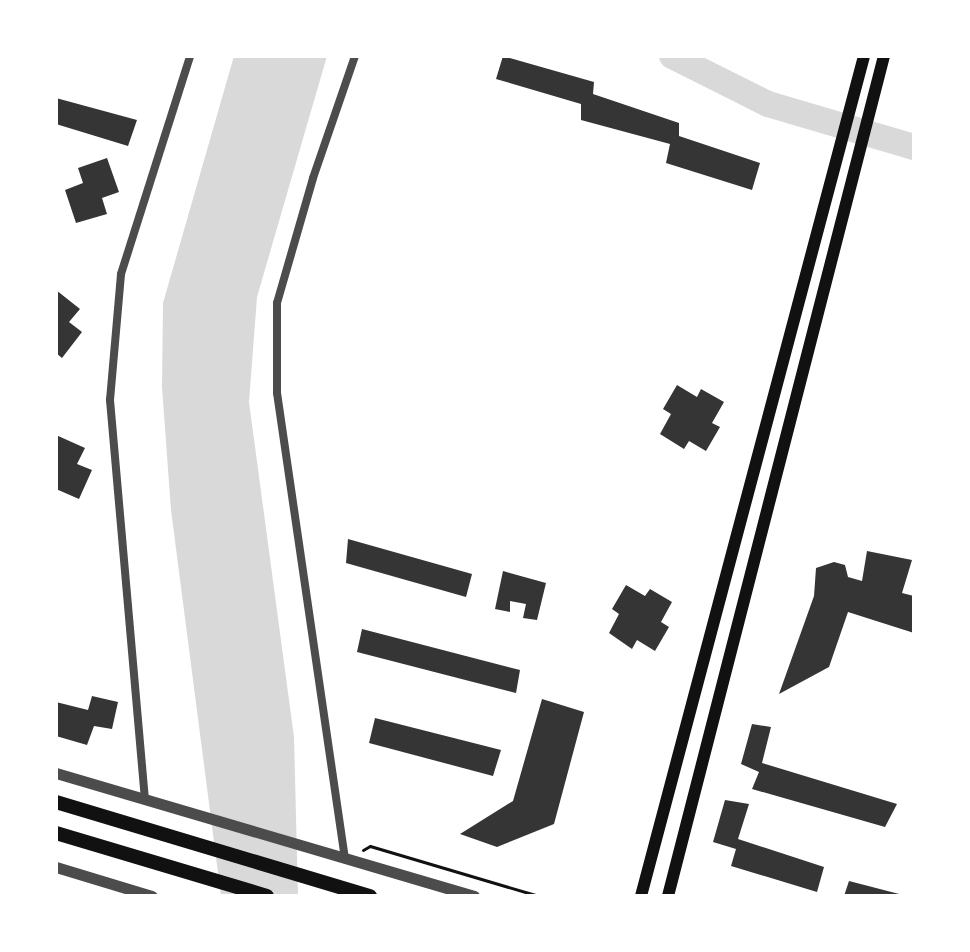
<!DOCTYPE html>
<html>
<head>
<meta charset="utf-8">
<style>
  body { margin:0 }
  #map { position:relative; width:970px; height:952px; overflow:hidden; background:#fff; font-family:"Alegreya Sans",sans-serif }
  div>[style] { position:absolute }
  .water>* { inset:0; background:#d9d9d9 }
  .river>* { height:26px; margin:-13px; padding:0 13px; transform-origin:13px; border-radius:13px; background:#d9d9d9 }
  .building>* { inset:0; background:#353535 }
  .path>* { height:3px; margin:-1.5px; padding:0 1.5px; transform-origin:1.5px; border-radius:1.5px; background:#111 }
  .minor>* { height:8px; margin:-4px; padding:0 4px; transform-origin:4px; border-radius:4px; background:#4c4c4c }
  .tertiary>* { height:11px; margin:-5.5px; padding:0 5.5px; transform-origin:5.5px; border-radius:5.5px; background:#4c4c4c }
  .secondary>* { height:12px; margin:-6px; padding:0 6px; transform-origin:6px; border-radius:6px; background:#111 }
  .trunk>* { height:14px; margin:-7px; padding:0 7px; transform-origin:7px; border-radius:7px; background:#111 }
  span { translate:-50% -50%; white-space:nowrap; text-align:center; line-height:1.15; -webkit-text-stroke:6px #fff; paint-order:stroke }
  .frame { position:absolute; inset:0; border:58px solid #fff; pointer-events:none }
</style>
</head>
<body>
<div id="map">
  <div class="water">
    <div style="clip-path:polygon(234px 56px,327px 56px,257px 297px,249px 402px,294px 737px,298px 896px,221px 896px,171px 510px,162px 387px,163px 303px)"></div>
  </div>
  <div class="river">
    <div style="left:672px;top:56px;width:107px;rotate:26.6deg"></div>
    <div style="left:768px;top:104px;width:152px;rotate:16.4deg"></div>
  </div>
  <div class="building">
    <div style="clip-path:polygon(503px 56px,594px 82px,593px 94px,679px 123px,679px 136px,760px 163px,752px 190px,666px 163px,670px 144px,581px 120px,581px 104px,496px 79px)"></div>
    <div style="clip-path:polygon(56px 98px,137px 120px,128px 146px,56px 124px)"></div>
    <div style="clip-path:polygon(107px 158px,119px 192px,102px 198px,107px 214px,76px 223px,65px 190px,83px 183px,78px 168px)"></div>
    <div style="clip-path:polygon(56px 290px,80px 309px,69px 322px,82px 332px,62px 358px,56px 353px)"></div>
    <div style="clip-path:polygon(677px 385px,697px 397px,701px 389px,724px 402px,712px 423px,720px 427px,706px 451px,689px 441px,684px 449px,660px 434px,671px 414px,663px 409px)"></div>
    <div style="clip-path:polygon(56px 435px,85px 448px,77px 464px,92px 470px,79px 499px,56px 489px)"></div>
    <div style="clip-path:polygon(348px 539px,472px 574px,466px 597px,346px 563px)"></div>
    <div style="clip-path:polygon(867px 551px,912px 560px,902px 593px,914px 596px,914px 633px,848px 612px,829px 667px,779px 694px,814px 596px,816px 568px,834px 562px,845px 565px,848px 577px,862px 581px)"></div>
    <div style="clip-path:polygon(503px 571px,546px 583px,537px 620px,523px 618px,526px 604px,510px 601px,510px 612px,495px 609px)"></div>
    <div style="clip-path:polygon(626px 585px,645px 596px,650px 589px,672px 602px,661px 622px,669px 627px,655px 651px,637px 640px,632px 649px,609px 633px,619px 614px,612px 609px)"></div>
    <div style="clip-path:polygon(362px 629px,520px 670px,516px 693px,357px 652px)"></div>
    <div style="clip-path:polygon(92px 696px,118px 702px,112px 729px,94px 726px,87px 745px,56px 736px,56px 702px,88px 710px)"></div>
    <div style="clip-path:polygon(542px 699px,584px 712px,554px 824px,497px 847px,460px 834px,513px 801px)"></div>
    <div style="clip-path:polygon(375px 718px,501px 750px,493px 776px,369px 743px)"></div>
    <div style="clip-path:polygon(752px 724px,771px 727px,762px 763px,897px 804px,885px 827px,752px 789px,759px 772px,741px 764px)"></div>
    <div style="clip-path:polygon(725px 800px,749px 804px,738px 839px,824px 867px,817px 892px,731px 866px,736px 849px,713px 842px)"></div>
    <div style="clip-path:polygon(849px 881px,903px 895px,902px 896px,844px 896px)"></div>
  </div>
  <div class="path">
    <div style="left:363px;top:850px;width:8px;rotate:-30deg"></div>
    <div style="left:370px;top:846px;width:176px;rotate:16.5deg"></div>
  </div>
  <div class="minor">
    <div style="left:145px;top:800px;width:402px;rotate:-95deg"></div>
    <div style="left:110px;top:400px;width:126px;rotate:-85deg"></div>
    <div style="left:121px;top:274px;width:229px;rotate:-72.4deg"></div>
    <div style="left:345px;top:859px;width:471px;rotate:-98.3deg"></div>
    <div style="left:277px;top:393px;width:90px;rotate:-90deg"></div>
    <div style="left:277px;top:303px;width:130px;rotate:-73.9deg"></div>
    <div style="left:313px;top:178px;width:129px;rotate:-71deg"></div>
  </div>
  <div class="tertiary">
    <div style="left:56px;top:773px;width:436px;rotate:16.4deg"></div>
    <div style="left:56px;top:867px;width:100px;rotate:16.8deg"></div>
  </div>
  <div class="secondary">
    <div style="left:641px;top:896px;width:869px;rotate:-75.13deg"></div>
    <div style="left:668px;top:896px;width:867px;rotate:-75.58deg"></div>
  </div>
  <div class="trunk">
    <div style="left:56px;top:802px;width:328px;rotate:16.7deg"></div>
    <div style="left:56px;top:833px;width:220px;rotate:16.6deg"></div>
  </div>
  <div class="frame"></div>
</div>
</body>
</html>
